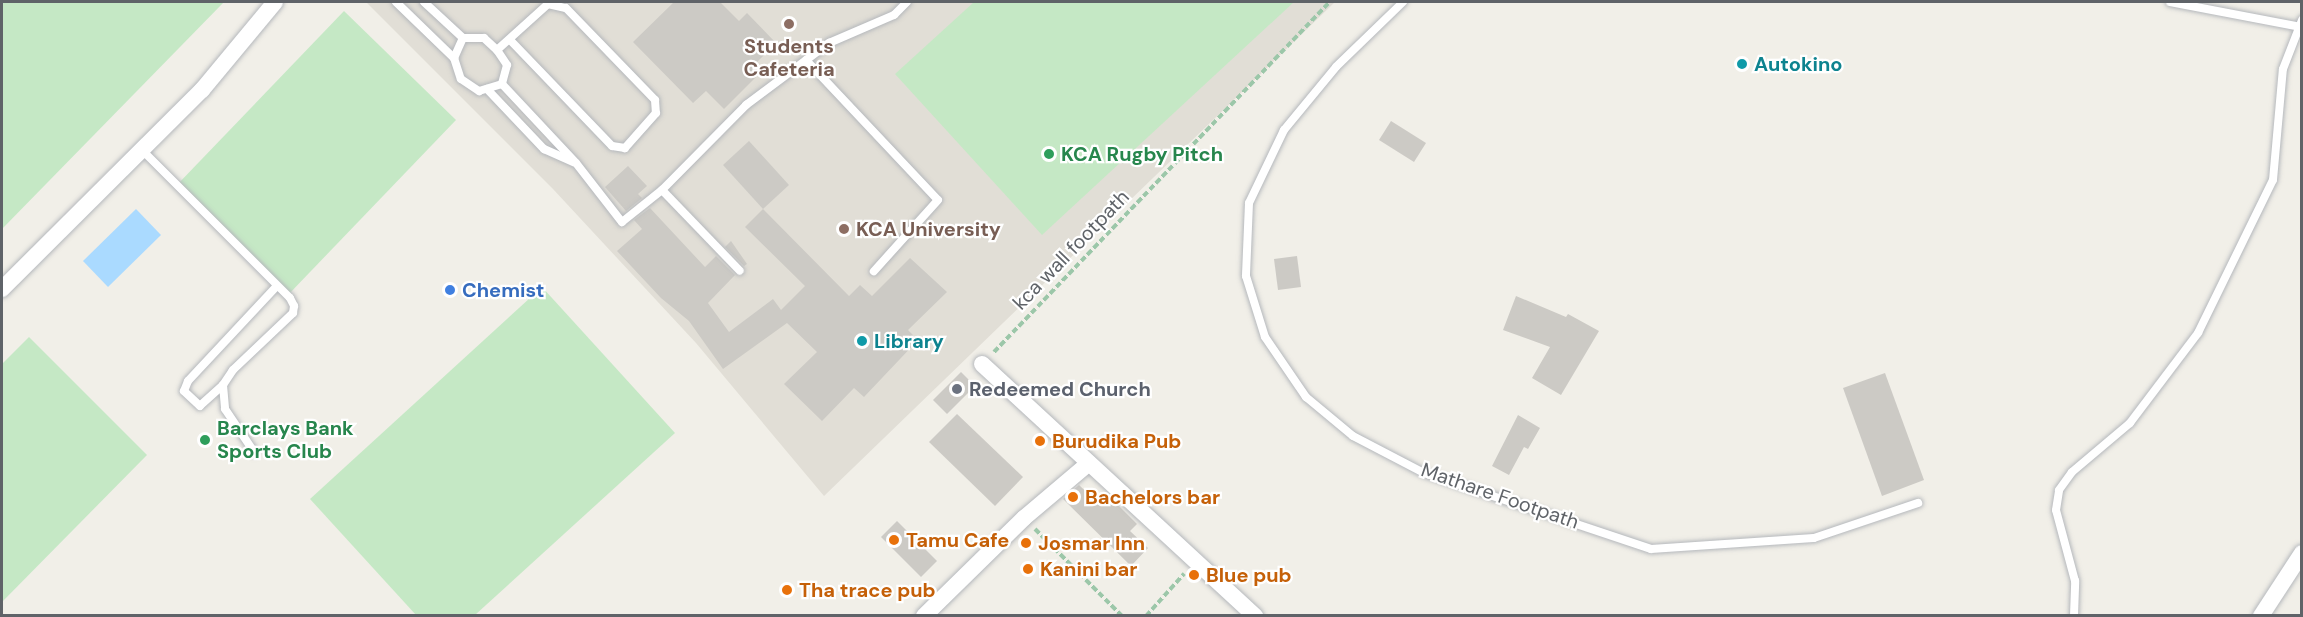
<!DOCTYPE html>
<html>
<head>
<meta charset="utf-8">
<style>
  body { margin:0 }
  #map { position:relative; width:2303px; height:617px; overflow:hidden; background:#f1efe8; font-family:"DM Sans",sans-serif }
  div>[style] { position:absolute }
  .education>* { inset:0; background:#e1ded6 }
  .green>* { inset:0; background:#c5e8c5 }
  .water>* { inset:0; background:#aadaff }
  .building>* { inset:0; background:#cccac5 }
  .path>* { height:4px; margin-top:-2px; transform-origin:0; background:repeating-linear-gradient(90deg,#9cc7a9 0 6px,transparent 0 9px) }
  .roads { filter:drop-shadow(0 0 2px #b5b8bc) drop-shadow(0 0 2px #b5b8bc) }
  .service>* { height:8px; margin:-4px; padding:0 4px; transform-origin:4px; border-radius:4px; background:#fff }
  .minor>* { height:16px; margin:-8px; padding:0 8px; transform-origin:8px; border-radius:8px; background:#fff }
  .dots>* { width:16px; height:16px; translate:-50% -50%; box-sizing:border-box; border:3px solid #fff; border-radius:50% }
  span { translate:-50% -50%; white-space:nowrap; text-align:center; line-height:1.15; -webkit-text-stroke:4.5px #fff; paint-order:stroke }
  .education-label { font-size:20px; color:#785e54; font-weight:700 }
  .left { translate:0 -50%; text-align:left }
  .culture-label { font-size:20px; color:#0d838f; font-weight:700 }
  .leisure-label { font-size:20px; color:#27864d; font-weight:700 }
  .street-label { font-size:20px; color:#5f6368 }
  .shop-label { font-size:20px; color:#366cbe; font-weight:700 }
  .worship-label { font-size:20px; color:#5b616d; font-weight:700 }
  .food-label { font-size:20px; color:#c56008; font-weight:700 }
  .frame { position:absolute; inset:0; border:3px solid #5f6368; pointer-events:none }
</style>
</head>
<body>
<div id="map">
  <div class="education">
    <div style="clip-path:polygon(366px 2px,1335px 2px,824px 496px,696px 343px,553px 189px)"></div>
  </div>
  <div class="green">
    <div style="clip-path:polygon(2px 2px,224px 2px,2px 229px)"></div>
    <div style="clip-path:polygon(974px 2px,1294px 2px,1042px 235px,895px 74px)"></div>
    <div style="clip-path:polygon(344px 11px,456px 120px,287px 296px,175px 187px)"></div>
    <div style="clip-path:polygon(542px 287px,675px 433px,475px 615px,416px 615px,310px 499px)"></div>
    <div style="clip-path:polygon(29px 337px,147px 455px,2px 602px,2px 364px)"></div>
  </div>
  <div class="water">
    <div style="clip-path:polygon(136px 209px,161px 235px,108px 287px,83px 261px)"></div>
  </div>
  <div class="building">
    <div style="clip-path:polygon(674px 2px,720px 2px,739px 21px,747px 13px,776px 43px,754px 65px,761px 72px,724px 109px,706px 91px,693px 103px,633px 42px)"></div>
    <div style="clip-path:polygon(1391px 121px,1426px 143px,1414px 162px,1379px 140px)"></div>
    <div style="clip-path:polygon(749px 141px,789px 185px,763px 209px,723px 165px)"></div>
    <div style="clip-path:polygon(628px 166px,647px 186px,638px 194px,642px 198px,626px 211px,605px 187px)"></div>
    <div style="clip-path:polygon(650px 208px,705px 267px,716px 256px,735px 275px,708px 303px,729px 332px,773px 299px,781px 310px,805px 286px,745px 227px,763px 209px,849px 296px,860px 285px,872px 296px,910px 258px,947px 292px,908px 330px,918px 340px,864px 397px,854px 388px,822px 421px,784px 384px,817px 352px,787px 323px,723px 369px,689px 321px,661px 298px,617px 251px,642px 229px,634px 220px)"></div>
    <div style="clip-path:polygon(731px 241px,747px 264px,744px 266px,725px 247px)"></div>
    <div style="clip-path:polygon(1297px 256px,1301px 287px,1278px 290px,1274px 259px)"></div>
    <div style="clip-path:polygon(1516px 296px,1566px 317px,1568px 314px,1599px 331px,1561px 395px,1532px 378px,1550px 347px,1503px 330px)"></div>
    <div style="clip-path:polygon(961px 372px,975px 386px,947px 414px,933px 400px)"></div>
    <div style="clip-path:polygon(1885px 373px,1924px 480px,1882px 496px,1843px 388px)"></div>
    <div style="clip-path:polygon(957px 414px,1023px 477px,995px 506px,929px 442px)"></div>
    <div style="clip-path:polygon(1518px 415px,1540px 428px,1528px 449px,1524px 447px,1509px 475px,1492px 466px)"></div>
    <div style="clip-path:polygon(1079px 485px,1098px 503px,1107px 494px,1137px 524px,1130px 531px,1148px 548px,1131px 566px,1063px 499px)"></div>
    <div style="clip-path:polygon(897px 521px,937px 561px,921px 577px,881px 537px)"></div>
  </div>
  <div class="path">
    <div style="left:994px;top:352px;width:485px;rotate:-46.2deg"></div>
    <div style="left:1035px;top:529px;width:123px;rotate:45deg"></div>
    <div style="left:1146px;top:616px;width:57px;rotate:-47.9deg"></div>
  </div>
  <div class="roads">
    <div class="service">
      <div style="left:396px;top:2px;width:81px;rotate:44deg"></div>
      <div style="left:454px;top:58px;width:22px;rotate:72deg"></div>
      <div style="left:461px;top:79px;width:22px;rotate:34deg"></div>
      <div style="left:479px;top:91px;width:24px;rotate:-17deg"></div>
      <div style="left:424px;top:2px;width:53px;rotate:42.7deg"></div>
      <div style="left:463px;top:38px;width:21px"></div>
      <div style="left:484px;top:38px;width:18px;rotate:43deg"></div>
      <div style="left:497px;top:50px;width:69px;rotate:-42deg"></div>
      <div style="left:548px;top:4px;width:18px;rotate:13deg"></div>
      <div style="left:566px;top:8px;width:128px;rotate:45.9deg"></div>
      <div style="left:655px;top:100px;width:13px;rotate:86deg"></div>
      <div style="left:656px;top:113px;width:47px;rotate:131.5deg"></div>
      <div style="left:625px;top:148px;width:13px;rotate:-171deg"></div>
      <div style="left:612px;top:146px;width:147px;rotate:-133.9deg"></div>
      <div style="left:1403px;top:2px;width:93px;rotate:135.9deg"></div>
      <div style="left:1336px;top:67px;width:82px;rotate:129.5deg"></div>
      <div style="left:1284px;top:130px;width:81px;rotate:115.6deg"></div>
      <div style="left:1249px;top:203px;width:73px;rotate:92.4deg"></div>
      <div style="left:1246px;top:276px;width:64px;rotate:72.7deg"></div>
      <div style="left:1265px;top:337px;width:73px;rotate:55.7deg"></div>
      <div style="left:1306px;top:397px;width:61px;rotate:39.7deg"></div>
      <div style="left:1353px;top:436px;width:80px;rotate:27.5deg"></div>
      <div style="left:1424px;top:473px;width:239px;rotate:18.5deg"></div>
      <div style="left:1651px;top:549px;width:163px;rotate:-3.9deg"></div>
      <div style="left:1814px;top:538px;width:110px;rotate:-18.6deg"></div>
      <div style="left:2170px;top:2px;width:128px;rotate:10.8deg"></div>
      <div style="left:497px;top:50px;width:18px;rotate:56deg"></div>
      <div style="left:507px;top:65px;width:20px;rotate:105deg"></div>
      <div style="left:502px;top:84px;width:108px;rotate:46.9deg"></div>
      <div style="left:576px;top:163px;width:75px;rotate:52.1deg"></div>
      <div style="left:622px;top:222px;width:51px;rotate:-38.7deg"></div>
      <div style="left:662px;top:190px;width:120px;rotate:-45.3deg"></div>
      <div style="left:746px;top:105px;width:104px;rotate:-36.8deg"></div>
      <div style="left:829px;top:43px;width:71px;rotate:-23.3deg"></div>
      <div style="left:894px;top:15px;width:18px;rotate:-45deg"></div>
      <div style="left:454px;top:58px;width:22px;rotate:-66deg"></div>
      <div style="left:806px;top:60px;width:192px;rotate:46.7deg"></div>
      <div style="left:938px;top:200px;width:96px;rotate:132deg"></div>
      <div style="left:487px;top:89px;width:83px;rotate:46.5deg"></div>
      <div style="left:544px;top:149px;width:32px;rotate:24deg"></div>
      <div style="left:142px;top:150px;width:209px;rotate:45deg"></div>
      <div style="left:290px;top:298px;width:9px;rotate:63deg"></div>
      <div style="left:294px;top:306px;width:7px;rotate:98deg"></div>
      <div style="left:293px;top:313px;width:83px;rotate:136.5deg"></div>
      <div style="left:233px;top:370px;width:18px;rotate:124deg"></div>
      <div style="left:223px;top:385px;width:24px;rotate:85deg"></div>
      <div style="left:225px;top:409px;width:52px;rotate:56deg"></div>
      <div style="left:662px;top:190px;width:112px;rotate:46.1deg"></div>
      <div style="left:223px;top:385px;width:31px;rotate:138deg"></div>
      <div style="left:200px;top:406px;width:22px;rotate:-137deg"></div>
      <div style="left:184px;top:391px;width:11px;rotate:-68deg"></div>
      <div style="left:188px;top:381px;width:130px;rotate:-46.9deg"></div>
      <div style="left:2074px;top:616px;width:35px;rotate:-88deg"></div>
      <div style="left:2075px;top:581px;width:73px;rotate:-105deg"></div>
      <div style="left:2056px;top:510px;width:20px;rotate:-81deg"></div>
      <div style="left:2059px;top:490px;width:22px;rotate:-54deg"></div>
      <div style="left:2072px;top:472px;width:76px;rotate:-40.2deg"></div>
      <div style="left:2130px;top:423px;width:113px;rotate:-52.9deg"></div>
      <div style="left:2198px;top:333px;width:170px;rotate:-63.9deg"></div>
      <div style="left:2273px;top:180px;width:111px;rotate:-84.9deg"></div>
      <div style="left:2283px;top:69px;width:53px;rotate:-68.8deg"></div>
    </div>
    <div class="minor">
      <div style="left:2px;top:289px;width:282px;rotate:-44.9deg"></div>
      <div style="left:202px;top:90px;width:114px;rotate:-50.3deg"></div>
      <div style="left:982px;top:364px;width:372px;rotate:42.7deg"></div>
      <div style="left:924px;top:616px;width:140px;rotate:-44.4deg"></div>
      <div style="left:1024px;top:518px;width:85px;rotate:-40.2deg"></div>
      <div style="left:2261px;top:616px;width:75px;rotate:-56.9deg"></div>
    </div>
  </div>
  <div class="dots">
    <div style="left:789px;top:24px;background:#8d6e63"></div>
    <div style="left:1742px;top:64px;background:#0f9aa8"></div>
    <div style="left:1049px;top:154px;background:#2e9e5b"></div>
    <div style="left:844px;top:229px;background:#8d6e63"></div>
    <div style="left:450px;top:290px;background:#3f7fe0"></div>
    <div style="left:862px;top:341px;background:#0f9aa8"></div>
    <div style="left:957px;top:389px;background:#6b7280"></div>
    <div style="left:205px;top:440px;background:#2e9e5b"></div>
    <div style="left:1040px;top:441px;background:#e8710a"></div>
    <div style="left:1073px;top:497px;background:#e8710a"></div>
    <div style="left:894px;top:540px;background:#e8710a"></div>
    <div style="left:1026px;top:543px;background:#e8710a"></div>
    <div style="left:1028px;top:569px;background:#e8710a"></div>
    <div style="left:1194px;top:575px;background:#e8710a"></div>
    <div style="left:787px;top:590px;background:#e8710a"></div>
  </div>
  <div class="education-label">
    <span style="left:789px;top:58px">Students<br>Cafeteria</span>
    <span class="left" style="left:856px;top:229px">KCA University</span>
  </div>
  <div class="culture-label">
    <span class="left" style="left:1754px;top:64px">Autokino</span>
    <span class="left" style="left:874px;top:341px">Library</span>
  </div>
  <div class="leisure-label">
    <span class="left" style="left:1061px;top:154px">KCA Rugby Pitch</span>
    <span class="left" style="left:217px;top:440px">Barclays Bank<br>Sports Club</span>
  </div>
  <div class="street-label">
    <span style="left:1071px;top:250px;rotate:-46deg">kca wall footpath</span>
    <span style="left:1500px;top:496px;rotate:19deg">Mathare Footpath</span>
  </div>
  <div class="shop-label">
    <span class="left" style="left:462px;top:290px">Chemist</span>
  </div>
  <div class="worship-label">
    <span class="left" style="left:969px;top:389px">Redeemed Church</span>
  </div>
  <div class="food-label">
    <span class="left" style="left:1052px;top:441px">Burudika Pub</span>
    <span class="left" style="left:1085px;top:497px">Bachelors bar</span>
    <span class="left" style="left:906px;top:540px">Tamu Cafe</span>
    <span class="left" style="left:1038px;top:543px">Josmar Inn</span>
    <span class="left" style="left:1040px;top:569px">Kanini bar</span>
    <span class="left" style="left:1206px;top:575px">Blue pub</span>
    <span class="left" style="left:799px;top:590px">Tha trace pub</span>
  </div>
  <div class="frame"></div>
</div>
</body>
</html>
